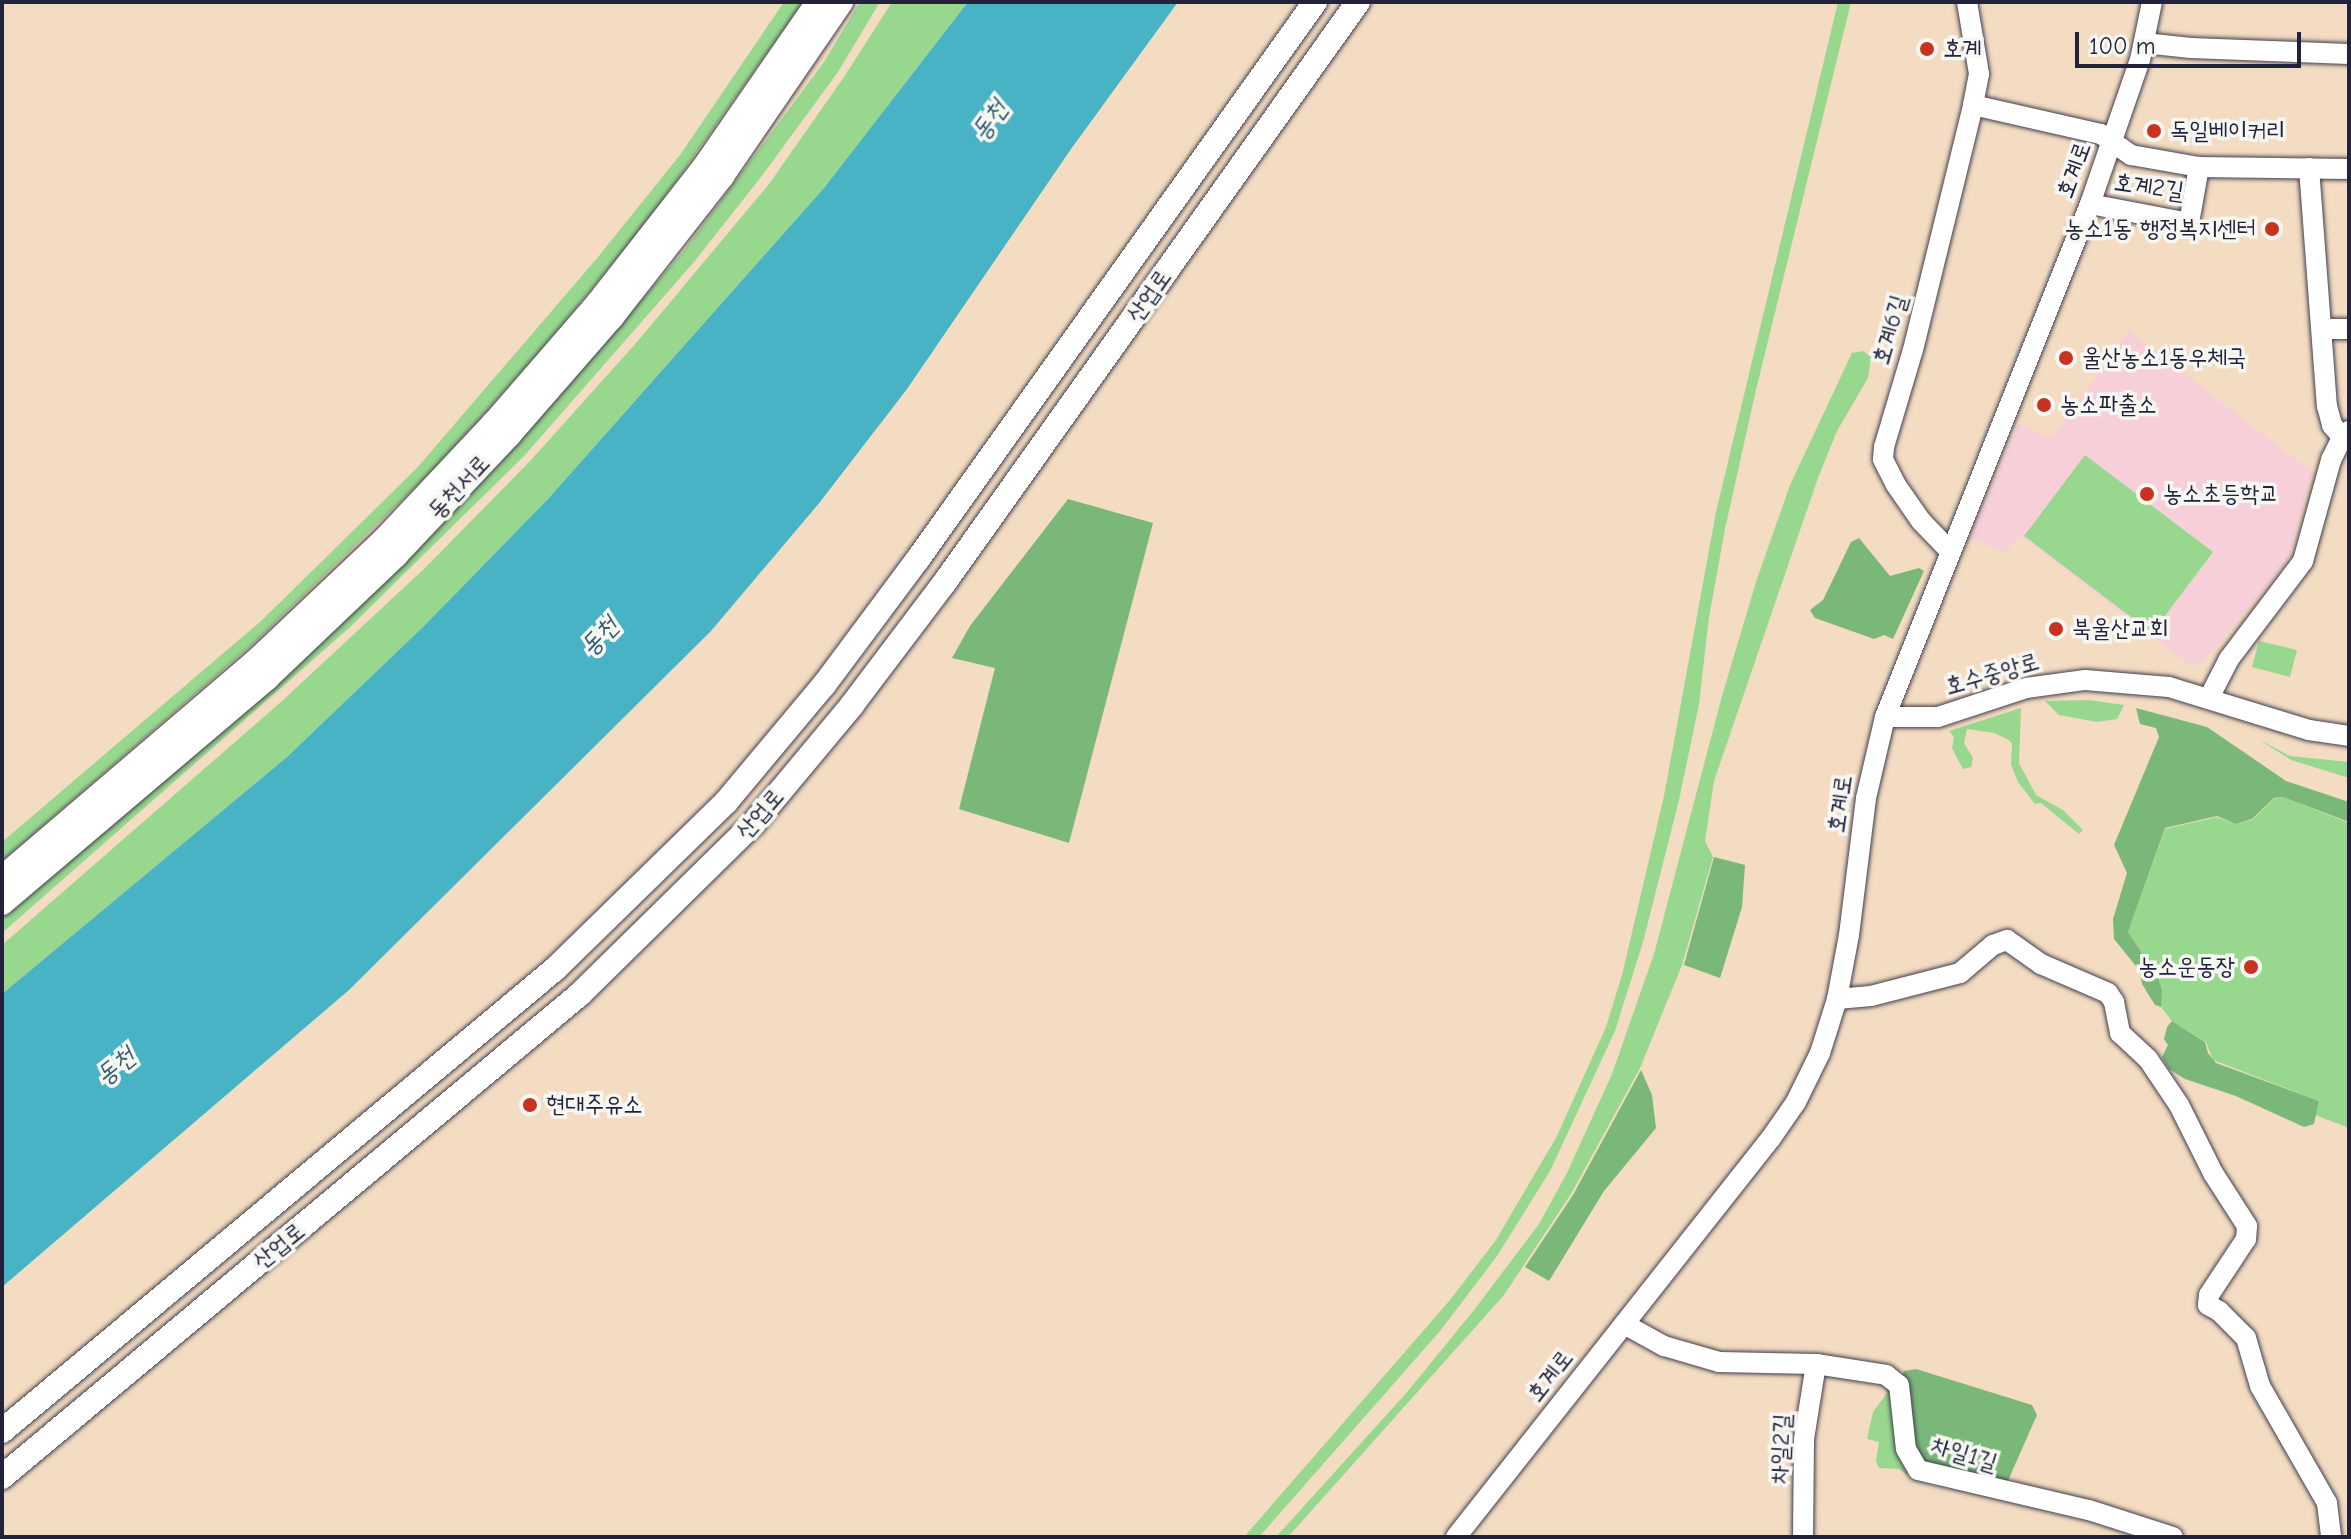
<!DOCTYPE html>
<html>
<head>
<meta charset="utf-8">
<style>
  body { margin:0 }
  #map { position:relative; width:2351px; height:1539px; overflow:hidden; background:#f3dcc1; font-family:"Comic Neue","Poor Story",sans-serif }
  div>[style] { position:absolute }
  .built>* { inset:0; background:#f6cfd8 }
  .green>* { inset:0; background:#98d88e }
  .forest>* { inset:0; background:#7ab879 }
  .water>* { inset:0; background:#47b3c4 }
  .roads { filter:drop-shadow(0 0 2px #413e4f) drop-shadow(0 0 2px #413e4f) }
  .minor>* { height:20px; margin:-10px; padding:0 10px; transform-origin:10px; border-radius:10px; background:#fff }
  .major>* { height:24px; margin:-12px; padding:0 12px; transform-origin:12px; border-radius:12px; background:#fff }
  .dots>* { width:22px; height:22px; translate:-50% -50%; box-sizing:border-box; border:4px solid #f6f6f2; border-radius:50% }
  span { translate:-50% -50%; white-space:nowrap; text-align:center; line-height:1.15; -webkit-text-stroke:7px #f6f6f2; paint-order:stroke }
  .poi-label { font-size:24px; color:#22223b }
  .left { translate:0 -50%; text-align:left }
  .right { translate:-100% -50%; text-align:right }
  .street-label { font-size:24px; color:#22223b }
  .water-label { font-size:26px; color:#315c72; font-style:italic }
  .frame { position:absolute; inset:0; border:4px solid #22223b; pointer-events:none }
  .scale { position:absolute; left:2075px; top:32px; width:226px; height:36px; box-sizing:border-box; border:4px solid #22223b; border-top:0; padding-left:10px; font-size:24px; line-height:28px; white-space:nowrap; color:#22223b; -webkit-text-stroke:6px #f6f6f2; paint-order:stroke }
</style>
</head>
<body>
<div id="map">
  <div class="built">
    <div style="clip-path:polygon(2129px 331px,2312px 472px,2289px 558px,2203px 662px,2189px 664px,2020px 536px,2005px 552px,1969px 538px,2018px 424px,2052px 439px)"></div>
  </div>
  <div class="green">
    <div style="clip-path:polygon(784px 2px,803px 2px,650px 218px,541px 350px,433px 470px,255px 642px,2px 861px,2px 842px,261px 621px,417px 468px,598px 257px,680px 155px)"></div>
    <div style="clip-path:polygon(860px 2px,880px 2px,838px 72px,761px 177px,694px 262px,525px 455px,348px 629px,2px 933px,2px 916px,171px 771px,514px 446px,682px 253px,824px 62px)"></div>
    <div style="clip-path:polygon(892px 2px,968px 2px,824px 188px,548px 499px,424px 626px,287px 757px,2px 994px,2px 945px,282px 701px,425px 568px,531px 460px,637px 342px,769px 184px,844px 77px)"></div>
    <div style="clip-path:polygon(1838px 2px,1851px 2px,1755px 394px,1725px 529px,1709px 617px,1699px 704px,1679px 800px,1643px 942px,1615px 1031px,1550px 1171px,1497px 1256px,1440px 1331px,1259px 1537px,1244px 1537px,1450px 1300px,1496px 1240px,1557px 1136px,1606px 1027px,1622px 975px,1664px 796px,1716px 512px)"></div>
    <div style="clip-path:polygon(1863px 351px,1871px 357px,1868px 378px,1837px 431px,1818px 478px,1714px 781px,1705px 841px,1713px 857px,1682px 965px,1640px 1068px,1571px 1194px,1504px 1295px,1288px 1537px,1276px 1537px,1408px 1391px,1474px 1310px,1539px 1224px,1567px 1173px,1612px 1074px,1654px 954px,1722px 696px,1756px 582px,1790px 485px,1852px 353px)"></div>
    <div style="clip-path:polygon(2085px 455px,2213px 552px,2152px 633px,2024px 536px)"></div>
    <div style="clip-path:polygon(2259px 641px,2297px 650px,2290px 677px,2252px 667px)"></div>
    <div style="clip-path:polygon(2089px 700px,2124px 705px,2117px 719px,2097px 722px,2059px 715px,2045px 701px)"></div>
    <div style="clip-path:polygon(2021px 708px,2019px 763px,2036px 795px,2063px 810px,2083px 830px,2079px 834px,2041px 803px,2035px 804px,2018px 782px,2011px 765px,2012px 744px,2009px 740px,1994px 733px,1967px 729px,1964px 743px,1973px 758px,1971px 767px,1963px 769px,1952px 748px,1954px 737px,1949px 731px)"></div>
    <div style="clip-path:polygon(2258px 739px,2290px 756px,2349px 762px,2349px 778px,2291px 760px)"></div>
    <div style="clip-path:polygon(2283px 797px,2349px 823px,2349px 1128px,2315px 1115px,2319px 1101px,2213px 1060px,2206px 1042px,2172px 1021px,2161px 1007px,2158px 977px,2128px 932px,2165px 829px,2217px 817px,2236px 824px,2252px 820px,2274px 799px)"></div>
    <div style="clip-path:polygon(1891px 1380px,1909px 1471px,1907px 1475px,1899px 1469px,1879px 1468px,1876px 1461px,1879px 1442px,1867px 1439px,1873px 1412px,1887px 1393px,1885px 1384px)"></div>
  </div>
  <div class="forest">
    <div style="clip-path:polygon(1068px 499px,1153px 523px,1069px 843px,959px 809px,995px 668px,952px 658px,970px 626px)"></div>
    <div style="clip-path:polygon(1859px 538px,1890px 576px,1919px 568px,1924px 571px,1893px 639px,1884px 635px,1874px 639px,1815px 618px,1810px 610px,1823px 600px,1851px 542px)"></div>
    <div style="clip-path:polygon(2136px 708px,2207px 727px,2286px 781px,2349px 802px,2349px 822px,2283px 797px,2274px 798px,2252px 819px,2236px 824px,2217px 816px,2165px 828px,2128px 932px,2158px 977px,2162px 991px,2161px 1007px,2155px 1005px,2142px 984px,2140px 971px,2114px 939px,2113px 919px,2127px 873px,2114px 845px,2159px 737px,2156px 728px,2140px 724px)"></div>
    <div style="clip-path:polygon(1714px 857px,1745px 865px,1742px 907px,1720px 978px,1684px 965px)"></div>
    <div style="clip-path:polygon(2172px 1021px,2205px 1042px,2208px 1053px,2216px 1063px,2319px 1101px,2314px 1124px,2304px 1127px,2236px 1096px,2185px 1079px,2169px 1069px,2162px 1057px,2168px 1045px,2164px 1039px,2167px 1027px)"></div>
    <div style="clip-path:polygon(1641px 1070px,1652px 1095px,1656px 1128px,1604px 1191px,1549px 1281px,1525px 1267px,1573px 1195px)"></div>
    <div style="clip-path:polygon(1916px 1369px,2032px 1405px,2037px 1415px,2006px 1485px,1917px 1464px,1901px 1379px,1904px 1371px)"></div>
  </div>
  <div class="water">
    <div style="clip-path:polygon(968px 2px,1178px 2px,1071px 149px,907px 389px,820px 502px,711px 631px,349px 990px,2px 1287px,2px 994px,287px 757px,424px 626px,548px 499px,824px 188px)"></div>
  </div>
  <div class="roads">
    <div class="minor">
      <div style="left:1967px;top:2px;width:73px;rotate:80.5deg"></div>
      <div style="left:1979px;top:74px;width:32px;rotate:101deg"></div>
      <div style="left:2144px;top:43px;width:47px;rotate:6.1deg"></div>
      <div style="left:2191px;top:48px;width:158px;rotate:2.2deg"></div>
      <div style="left:2309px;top:168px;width:239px;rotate:85.7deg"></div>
      <div style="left:2327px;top:406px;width:20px;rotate:75deg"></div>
      <div style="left:2332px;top:425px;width:16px;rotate:50deg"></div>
      <div style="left:2090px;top:204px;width:101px;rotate:10.9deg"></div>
      <div style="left:2189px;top:223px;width:57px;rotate:-79.9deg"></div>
      <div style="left:2199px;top:167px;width:150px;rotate:0.8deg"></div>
      <div style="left:2322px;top:329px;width:27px"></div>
      <div style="left:1949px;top:550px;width:40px;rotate:-134deg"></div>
      <div style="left:1921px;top:521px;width:44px;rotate:-124.8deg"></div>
      <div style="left:1896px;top:485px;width:29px;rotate:-117deg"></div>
      <div style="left:1883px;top:459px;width:12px;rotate:-85deg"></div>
      <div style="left:1884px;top:447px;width:101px;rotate:-73.4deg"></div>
      <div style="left:1913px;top:350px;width:252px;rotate:-76.2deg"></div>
      <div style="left:1973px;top:105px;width:131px;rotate:12.8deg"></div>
      <div style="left:2101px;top:134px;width:37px;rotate:35deg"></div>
      <div style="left:2131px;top:155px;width:69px;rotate:10deg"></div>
      <div style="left:2209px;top:698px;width:44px;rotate:-62.9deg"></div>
      <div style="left:2229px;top:659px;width:123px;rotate:-52.9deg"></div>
      <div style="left:2303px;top:561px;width:105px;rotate:-74.5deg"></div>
      <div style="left:2331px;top:460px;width:25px;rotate:-64deg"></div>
      <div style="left:2342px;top:437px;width:9px;rotate:-41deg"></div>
      <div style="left:1885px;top:717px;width:53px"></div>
      <div style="left:1938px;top:717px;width:93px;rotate:-18.2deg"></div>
      <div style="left:2026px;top:688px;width:60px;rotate:-7.7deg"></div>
      <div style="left:2085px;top:680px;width:84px;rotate:4.8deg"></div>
      <div style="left:2169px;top:687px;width:146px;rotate:17.1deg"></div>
      <div style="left:2309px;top:730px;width:40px;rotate:8.5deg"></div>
      <div style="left:1837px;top:999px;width:34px;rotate:-5deg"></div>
      <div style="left:1871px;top:996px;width:92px;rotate:-14.5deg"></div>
      <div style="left:1960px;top:973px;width:43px;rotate:-40.3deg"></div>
      <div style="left:1993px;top:945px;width:15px;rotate:-20deg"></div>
      <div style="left:2007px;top:940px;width:42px;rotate:35.2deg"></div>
      <div style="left:2041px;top:964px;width:73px;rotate:23.4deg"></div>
      <div style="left:2108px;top:993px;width:11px;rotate:56deg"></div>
      <div style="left:2114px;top:1002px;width:32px;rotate:79deg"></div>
      <div style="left:2120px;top:1033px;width:38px;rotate:43deg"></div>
      <div style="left:2148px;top:1059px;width:55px;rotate:56deg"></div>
      <div style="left:2179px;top:1105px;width:76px;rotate:63.4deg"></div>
      <div style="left:2213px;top:1173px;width:63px;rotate:57.3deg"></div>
      <div style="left:2247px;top:1226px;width:13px;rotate:94deg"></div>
      <div style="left:2246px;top:1239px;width:67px;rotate:123.5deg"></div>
      <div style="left:2209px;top:1295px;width:10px;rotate:96deg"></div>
      <div style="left:2208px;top:1305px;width:13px;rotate:29deg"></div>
      <div style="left:2219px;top:1311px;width:38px;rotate:45deg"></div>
      <div style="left:2246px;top:1338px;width:50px;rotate:73.7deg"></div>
      <div style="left:2260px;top:1386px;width:135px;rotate:60.2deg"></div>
      <div style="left:2327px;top:1503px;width:34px;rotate:83deg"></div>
      <div style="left:1624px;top:1324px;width:46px;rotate:28.8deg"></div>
      <div style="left:1664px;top:1346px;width:57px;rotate:16.2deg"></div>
      <div style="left:1719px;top:1362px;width:97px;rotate:1.2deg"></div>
      <div style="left:1816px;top:1364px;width:71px;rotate:8.9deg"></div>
      <div style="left:1886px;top:1375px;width:16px;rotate:38deg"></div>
      <div style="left:1899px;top:1385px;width:64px;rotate:83.8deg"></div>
      <div style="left:1906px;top:1449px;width:24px;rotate:60deg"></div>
      <div style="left:1918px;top:1470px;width:176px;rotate:13.2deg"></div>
      <div style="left:2089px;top:1510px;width:88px;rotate:17.8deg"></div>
      <div style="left:1456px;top:1537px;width:508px;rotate:-51.71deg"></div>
      <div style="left:1771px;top:1138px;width:44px;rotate:-55.2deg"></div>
      <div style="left:1796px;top:1102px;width:55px;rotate:-63.9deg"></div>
      <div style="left:1820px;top:1053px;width:57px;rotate:-72.5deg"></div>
      <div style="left:1837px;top:999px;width:65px;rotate:-79.4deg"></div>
      <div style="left:1849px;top:935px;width:138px;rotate:-82.9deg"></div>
      <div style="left:1866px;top:798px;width:83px;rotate:-76.8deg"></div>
      <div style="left:1885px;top:717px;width:552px;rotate:-68.22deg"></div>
      <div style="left:2090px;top:204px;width:152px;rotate:-70.9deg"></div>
      <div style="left:2140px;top:60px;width:59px;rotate:-78.3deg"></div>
      <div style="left:1803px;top:1537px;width:98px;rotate:-89.4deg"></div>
      <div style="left:1804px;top:1439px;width:76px;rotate:-80.9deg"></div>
    </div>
    <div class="major">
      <div style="left:2px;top:878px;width:333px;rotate:-40.5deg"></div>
      <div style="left:255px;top:662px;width:176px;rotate:-43.4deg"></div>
      <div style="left:383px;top:541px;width:162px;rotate:-46.8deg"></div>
      <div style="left:494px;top:423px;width:159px;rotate:-49.1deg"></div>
      <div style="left:598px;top:303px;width:174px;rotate:-52deg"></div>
      <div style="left:705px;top:166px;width:199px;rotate:-55.4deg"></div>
      <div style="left:2px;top:903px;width:348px;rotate:-40.3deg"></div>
      <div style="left:267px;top:678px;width:178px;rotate:-43.6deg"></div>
      <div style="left:396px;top:555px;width:165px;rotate:-46.7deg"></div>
      <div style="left:509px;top:435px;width:157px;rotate:-48.9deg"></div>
      <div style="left:612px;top:317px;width:179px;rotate:-52deg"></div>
      <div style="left:722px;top:176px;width:211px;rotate:-55.6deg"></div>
      <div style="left:2px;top:1431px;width:721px;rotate:-39.88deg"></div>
      <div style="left:555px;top:969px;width:239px;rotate:-44.3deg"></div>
      <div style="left:726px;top:802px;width:153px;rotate:-50.1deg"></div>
      <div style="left:824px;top:685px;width:157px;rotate:-53.3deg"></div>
      <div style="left:918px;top:559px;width:684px;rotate:-54.52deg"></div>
      <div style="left:2px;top:1477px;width:753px;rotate:-39.88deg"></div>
      <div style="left:580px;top:994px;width:243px;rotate:-44.5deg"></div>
      <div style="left:753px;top:824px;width:155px;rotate:-50.2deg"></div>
      <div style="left:852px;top:705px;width:154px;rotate:-52.9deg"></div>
      <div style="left:945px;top:582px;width:712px;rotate:-54.55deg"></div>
    </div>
  </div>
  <div class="dots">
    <div style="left:1927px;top:49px;background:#c8321e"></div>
    <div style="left:2154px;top:131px;background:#c8321e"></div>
    <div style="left:2272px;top:229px;background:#c8321e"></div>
    <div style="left:2066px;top:358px;background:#c8321e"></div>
    <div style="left:2044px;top:405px;background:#c8321e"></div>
    <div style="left:2147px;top:494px;background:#c8321e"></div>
    <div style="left:2056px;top:629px;background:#c8321e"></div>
    <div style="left:2251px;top:967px;background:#c8321e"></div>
    <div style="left:530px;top:1105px;background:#c8321e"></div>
  </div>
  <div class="poi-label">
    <span class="left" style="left:1943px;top:49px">호계</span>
    <span class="left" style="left:2170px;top:131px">독일베이커리</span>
    <span class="right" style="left:2256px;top:229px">농소1동 행정복지센터</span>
    <span class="left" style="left:2082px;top:358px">울산농소1동우체국</span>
    <span class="left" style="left:2060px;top:405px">농소파출소</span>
    <span class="left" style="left:2163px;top:494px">농소초등학교</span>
    <span class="left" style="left:2072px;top:629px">북울산교회</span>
    <span class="right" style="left:2235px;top:967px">농소운동장</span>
    <span class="left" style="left:546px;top:1105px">현대주유소</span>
  </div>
  <div class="street-label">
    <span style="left:2074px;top:170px;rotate:-70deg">호계로</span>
    <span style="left:2149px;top:187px;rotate:8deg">호계2길</span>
    <span style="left:1149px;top:296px;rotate:-55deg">산업로</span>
    <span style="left:1890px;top:330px;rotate:-74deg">호계6길</span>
    <span style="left:459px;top:487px;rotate:-47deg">동천서로</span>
    <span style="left:1992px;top:674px;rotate:-16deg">호수중앙로</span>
    <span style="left:1840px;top:804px;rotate:-82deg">호계로</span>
    <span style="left:760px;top:814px;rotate:-49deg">산업로</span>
    <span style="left:279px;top:1246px;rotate:-39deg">산업로</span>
    <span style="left:1550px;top:1376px;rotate:-52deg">호계로</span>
    <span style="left:1781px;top:1449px;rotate:-87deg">차일2길</span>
    <span style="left:1964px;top:1454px;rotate:17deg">차일1길</span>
  </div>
  <div class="water-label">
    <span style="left:990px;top:121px;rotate:-54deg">동천</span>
    <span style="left:600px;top:637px;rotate:-46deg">동천</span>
    <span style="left:116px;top:1067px;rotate:-39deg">동천</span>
  </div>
  <div class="frame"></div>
  <div class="scale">100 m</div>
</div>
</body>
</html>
